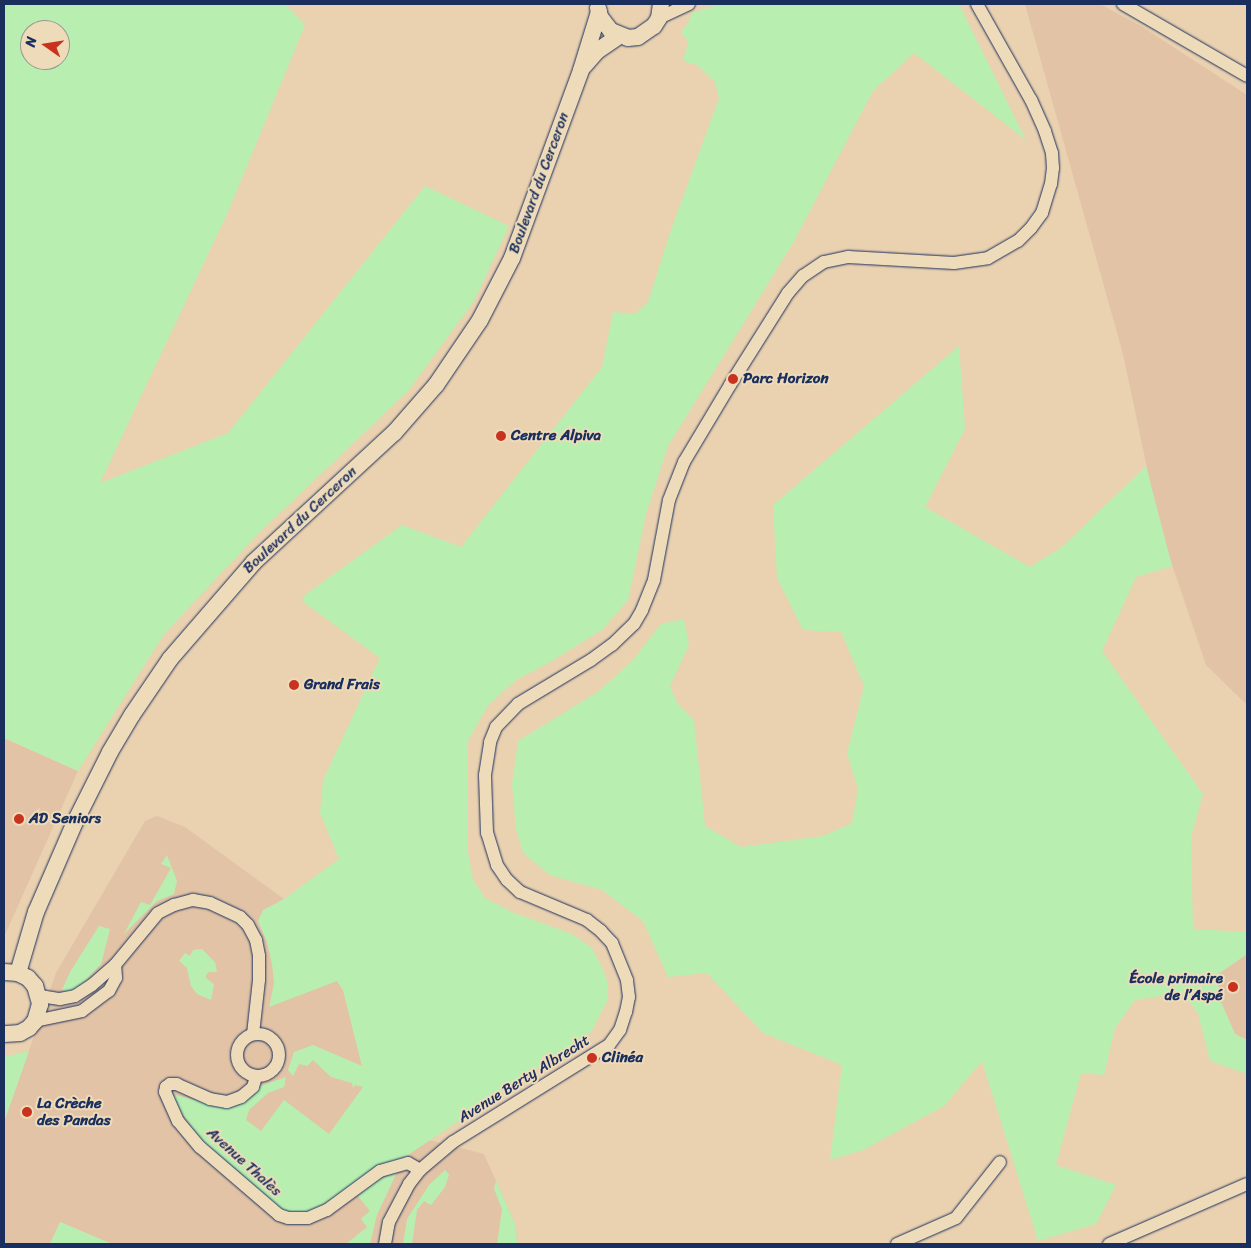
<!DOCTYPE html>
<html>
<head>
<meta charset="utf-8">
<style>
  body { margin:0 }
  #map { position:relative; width:1251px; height:1248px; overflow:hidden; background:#ead1b0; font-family:Sriracha,sans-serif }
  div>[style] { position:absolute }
  .built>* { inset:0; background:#e2c3a5 }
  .green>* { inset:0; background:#b8efb1 }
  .roads { filter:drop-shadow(0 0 1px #1b2f5e) drop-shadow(0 0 1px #1b2f5e) }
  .minor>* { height:12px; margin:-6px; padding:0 6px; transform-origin:6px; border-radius:6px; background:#eedbb9 }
  .minor>.ring { margin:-6px; padding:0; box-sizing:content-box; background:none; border:12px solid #eedbb9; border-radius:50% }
  .major>* { height:16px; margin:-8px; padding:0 8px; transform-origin:8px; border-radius:8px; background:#eedbb9 }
  .dots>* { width:14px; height:14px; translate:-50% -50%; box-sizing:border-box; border:2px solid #eedbb9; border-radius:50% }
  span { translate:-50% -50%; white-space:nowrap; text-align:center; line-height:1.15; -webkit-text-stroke:4px #eedbb9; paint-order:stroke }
  .street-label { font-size:15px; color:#1b2f5e }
  .poi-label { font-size:15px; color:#1b2f5e; font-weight:700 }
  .left { translate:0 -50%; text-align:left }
  .right { translate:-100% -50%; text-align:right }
  .frame { position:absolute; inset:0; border:5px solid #1b2f5e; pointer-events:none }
  .north { position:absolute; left:20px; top:20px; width:50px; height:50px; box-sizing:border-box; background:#eedbb9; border:1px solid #9a9695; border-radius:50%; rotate:283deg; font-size:14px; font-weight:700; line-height:20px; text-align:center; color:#1b2f5e }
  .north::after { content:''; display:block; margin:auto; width:18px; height:22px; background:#c8321e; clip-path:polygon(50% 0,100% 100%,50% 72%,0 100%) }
</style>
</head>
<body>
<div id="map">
  <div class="built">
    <div style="clip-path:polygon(1025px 4px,1100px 4px,1141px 26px,1247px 95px,1247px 705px,1206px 665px,1160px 529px,1123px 354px)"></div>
    <div style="clip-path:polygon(4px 738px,78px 771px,4px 937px)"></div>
    <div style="clip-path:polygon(157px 816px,185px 827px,284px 899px,343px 990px,362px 1066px,420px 1133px,429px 1140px,484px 1154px,516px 1226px,517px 1244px,112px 1244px,60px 1222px,50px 1244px,4px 1244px,4px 1122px,56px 973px,145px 821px)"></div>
    <div style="clip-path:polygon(1247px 954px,1247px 1040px,1235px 1034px,1220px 1000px,1217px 974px)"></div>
  </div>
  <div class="green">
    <div style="clip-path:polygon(evenodd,4px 4px,285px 4px,305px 25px,228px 212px,100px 483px,228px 433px,425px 186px,509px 226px,474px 301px,408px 391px,262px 530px,164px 634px,78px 771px,4px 738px,4px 4px,30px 30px,60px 30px,60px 60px,30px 60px,30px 30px)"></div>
    <div style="clip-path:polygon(721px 4px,959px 4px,1026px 140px,914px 53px,873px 91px,793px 243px,668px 446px,646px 514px,628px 600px,603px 629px,552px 661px,516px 680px,488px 705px,468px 741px,468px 853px,473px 880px,485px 898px,512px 912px,572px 934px,592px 948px,603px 969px,608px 984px,608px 999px,601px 1013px,591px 1032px,396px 1163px,303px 1216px,284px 1214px,204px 1145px,172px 1098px,176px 1095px,210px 1104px,286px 1077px,284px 1087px,268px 1093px,249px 1110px,246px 1120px,261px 1131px,284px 1100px,329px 1134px,363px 1087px,355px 1085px,353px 1088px,352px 1083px,331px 1077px,313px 1060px,307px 1066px,299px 1064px,293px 1076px,288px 1070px,294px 1052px,313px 1045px,362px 1066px,343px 990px,337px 981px,269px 1007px,274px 983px,272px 964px,267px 942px,258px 921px,263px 910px,284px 899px,339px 859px,320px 813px,323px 780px,380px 658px,302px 601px,306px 594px,402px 525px,461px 547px,602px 367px,613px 312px,635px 314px,648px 302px,672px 227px,719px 98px,715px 82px,697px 65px,683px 61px,688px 42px,681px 32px,690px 20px,691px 13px)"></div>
    <div style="clip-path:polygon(959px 346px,965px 429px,925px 507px,1030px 567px,1062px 547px,1146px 466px,1172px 566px,1136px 577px,1102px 651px,1203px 794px,1191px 837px,1193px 929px,1247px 932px,1247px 954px,1217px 975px,1220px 1000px,1235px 1034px,1247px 1040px,1247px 1074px,1210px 1061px,1198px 1013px,1182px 993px,1135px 1000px,1115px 1028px,1104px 1075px,1081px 1073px,1056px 1165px,1116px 1185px,1096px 1224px,1038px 1241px,982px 1061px,944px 1106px,863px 1150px,830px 1160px,842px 1065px,763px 1033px,707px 973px,668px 977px,643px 921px,602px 890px,550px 875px,523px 853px,516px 829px,512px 784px,518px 741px,599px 691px,632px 661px,661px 624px,684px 619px,689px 645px,670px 686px,677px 703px,694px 720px,705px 826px,741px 847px,823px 836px,852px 823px,858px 789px,847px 753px,864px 686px,841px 632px,803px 630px,777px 578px,773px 505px)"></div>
    <div style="clip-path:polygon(167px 855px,177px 881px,174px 894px,157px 901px,124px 934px,141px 902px,150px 905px,171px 868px,161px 864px)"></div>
    <div style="clip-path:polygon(99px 926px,110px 929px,101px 964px,81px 985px,69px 993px,62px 990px,70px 972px)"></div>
    <div style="clip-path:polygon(202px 949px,215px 962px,217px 972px,209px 972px,206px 975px,206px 978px,214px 984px,211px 1000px,197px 994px,191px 986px,187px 968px,179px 961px,185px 953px,190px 956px,193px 950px)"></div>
    <div style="clip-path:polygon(29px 1051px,4px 1122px,4px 1057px)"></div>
    <div style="clip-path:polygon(445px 1170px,449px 1175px,445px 1187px,431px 1205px,424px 1201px,417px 1210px,412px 1244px,403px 1244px,407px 1219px,429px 1185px)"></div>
    <div style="clip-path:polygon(397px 1172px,377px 1215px,370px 1244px,346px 1244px,367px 1227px,361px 1219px,370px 1211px,358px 1196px,377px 1180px)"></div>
    <div style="clip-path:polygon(496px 1181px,516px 1226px,517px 1244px,497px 1244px,502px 1209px,494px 1189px)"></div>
    <div style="clip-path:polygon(60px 1222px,112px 1244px,50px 1244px)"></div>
  </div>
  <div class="roads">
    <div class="minor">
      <div style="left:1123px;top:4px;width:143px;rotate:30.1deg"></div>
      <div style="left:659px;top:18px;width:33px;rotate:-25deg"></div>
      <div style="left:40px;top:996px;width:20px;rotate:9deg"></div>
      <div style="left:60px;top:999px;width:15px;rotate:-11deg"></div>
      <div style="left:75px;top:996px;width:20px;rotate:-33deg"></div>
      <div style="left:92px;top:985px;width:30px;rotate:-41deg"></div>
      <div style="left:35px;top:1021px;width:48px;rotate:-12deg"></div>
      <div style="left:82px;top:1011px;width:34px;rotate:-37deg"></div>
      <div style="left:109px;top:991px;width:15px;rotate:-62deg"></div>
      <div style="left:116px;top:978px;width:13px;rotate:-94deg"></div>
      <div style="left:115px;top:965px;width:67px;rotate:-50.4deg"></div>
      <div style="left:158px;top:913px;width:18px;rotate:-27deg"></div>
      <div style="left:174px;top:905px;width:20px;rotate:-15deg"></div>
      <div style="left:193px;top:900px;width:17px;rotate:10deg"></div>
      <div style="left:210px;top:903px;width:33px;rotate:25deg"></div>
      <div style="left:240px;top:917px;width:11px;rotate:45deg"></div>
      <div style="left:248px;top:925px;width:17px;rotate:62deg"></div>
      <div style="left:256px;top:940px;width:16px;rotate:79deg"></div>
      <div style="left:259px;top:956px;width:24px;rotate:90deg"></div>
      <div style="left:259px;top:980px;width:54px;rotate:96.3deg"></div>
      <div class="ring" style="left:237px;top:1034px;width:30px;height:30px"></div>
      <div style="left:256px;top:1077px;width:10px;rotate:107deg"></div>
      <div style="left:253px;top:1087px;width:16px;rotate:140deg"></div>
      <div style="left:241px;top:1097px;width:15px;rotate:160deg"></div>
      <div style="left:227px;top:1102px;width:17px;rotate:-170deg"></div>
      <div style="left:210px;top:1099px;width:36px;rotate:-156deg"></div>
      <div style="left:177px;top:1084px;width:7px;rotate:180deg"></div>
      <div style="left:170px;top:1084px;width:5px;rotate:143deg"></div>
      <div style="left:166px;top:1087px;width:5px;rotate:101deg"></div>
      <div style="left:165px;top:1092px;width:32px;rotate:66deg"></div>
      <div style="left:178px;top:1121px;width:34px;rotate:50deg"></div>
      <div style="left:200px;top:1147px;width:104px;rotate:40.7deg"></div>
      <div style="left:279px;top:1215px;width:9px;rotate:18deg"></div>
      <div style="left:288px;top:1218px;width:20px"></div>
      <div style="left:308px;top:1218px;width:21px;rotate:-23deg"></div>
      <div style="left:327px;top:1210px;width:66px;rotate:-36.3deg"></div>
      <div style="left:380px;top:1171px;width:29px;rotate:-16deg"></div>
      <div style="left:408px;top:1163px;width:14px;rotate:30deg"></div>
      <div style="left:385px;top:1244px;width:22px;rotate:-80deg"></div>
      <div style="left:389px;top:1222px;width:43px;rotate:-62.2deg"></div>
      <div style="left:409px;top:1184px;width:18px;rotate:-52deg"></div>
      <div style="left:420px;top:1170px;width:43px;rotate:-40.3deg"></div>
      <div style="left:453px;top:1142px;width:184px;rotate:-31.9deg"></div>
      <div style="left:609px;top:1045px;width:19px;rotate:-54deg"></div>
      <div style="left:620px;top:1030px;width:19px;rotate:-72deg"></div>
      <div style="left:626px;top:1012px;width:15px;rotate:-79deg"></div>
      <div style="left:629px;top:997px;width:17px;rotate:-97deg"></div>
      <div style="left:627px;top:980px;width:40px;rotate:-112deg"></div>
      <div style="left:612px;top:943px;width:16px;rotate:-133deg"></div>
      <div style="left:601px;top:931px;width:18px;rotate:-142deg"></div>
      <div style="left:587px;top:920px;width:73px;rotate:-157.3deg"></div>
      <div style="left:520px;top:892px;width:18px;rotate:-137deg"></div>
      <div style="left:507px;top:880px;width:18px;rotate:-124deg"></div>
      <div style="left:497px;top:865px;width:34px;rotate:-107deg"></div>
      <div style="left:487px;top:833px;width:58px;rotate:-92deg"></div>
      <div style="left:485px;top:775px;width:33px;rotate:-81deg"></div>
      <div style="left:490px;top:742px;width:16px;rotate:-68deg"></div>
      <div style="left:496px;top:727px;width:32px;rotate:-46deg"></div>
      <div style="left:518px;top:704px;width:85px;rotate:-31.1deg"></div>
      <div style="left:591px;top:660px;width:26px;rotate:-36deg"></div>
      <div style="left:612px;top:645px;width:30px;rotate:-44deg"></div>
      <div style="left:634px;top:624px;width:16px;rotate:-60deg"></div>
      <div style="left:642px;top:610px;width:32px;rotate:-68deg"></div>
      <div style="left:654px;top:580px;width:81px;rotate:-79.4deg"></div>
      <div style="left:669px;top:500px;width:41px;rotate:-68.5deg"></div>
      <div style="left:684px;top:462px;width:90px;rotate:-59.1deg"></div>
      <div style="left:730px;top:385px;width:109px;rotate:-57.8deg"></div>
      <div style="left:788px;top:293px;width:23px;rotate:-49deg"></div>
      <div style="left:803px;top:276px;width:25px;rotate:-34deg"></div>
      <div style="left:824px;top:262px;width:25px;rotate:-12deg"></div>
      <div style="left:848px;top:257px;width:106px;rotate:3.2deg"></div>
      <div style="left:954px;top:263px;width:34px;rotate:-8deg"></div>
      <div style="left:988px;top:258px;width:34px;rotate:-30deg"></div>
      <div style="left:1018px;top:241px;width:18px;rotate:-45deg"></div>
      <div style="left:1031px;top:228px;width:19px;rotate:-54deg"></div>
      <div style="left:1042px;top:213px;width:30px;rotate:-73deg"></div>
      <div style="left:1051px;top:184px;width:16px;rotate:-83deg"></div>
      <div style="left:1053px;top:168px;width:15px;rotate:-94deg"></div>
      <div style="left:1052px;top:153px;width:23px;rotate:-108deg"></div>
      <div style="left:1045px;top:131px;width:34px;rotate:-114deg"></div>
      <div style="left:1031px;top:100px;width:110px;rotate:-119.4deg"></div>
      <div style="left:897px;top:1244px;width:64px;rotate:-23.8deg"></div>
      <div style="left:956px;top:1218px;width:71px;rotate:-51.8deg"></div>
      <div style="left:1109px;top:1244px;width:150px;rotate:-23.5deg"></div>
    </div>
    <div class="major">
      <div style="left:598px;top:8px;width:9px;rotate:77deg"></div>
      <div style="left:600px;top:17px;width:18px;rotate:52deg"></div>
      <div style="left:611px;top:31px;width:18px;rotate:22deg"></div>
      <div style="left:628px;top:38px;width:10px;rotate:-6deg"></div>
      <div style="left:638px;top:37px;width:19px;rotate:-35deg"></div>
      <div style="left:654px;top:26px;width:9px;rotate:-58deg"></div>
      <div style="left:659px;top:18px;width:14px;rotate:-82deg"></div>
      <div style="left:584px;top:66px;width:20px;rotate:-49deg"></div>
      <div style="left:597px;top:51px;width:27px;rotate:-34deg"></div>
      <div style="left:4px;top:972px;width:14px;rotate:4deg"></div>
      <div style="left:18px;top:973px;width:11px;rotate:27deg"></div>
      <div style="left:28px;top:978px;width:11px;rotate:49deg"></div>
      <div style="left:35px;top:986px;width:19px;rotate:74deg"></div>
      <div style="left:40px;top:1004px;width:18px;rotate:106deg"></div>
      <div style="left:35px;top:1021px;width:9px;rotate:131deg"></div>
      <div style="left:29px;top:1028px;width:10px;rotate:151deg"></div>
      <div style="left:20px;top:1033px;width:16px;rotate:176deg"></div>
      <div style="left:18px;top:973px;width:64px;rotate:-73.6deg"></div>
      <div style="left:36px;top:912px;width:98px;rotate:-66.6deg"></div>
      <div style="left:75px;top:822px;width:78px;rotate:-63.4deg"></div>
      <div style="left:110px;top:752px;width:43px;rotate:-59.3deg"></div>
      <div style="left:132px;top:715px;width:68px;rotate:-55.8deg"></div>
      <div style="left:170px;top:659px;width:128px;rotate:-49.1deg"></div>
      <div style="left:254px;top:562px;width:190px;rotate:-42.7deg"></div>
      <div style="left:394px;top:433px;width:64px;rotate:-48.8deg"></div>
      <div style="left:436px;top:385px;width:78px;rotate:-55.9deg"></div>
      <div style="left:480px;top:320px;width:70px;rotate:-62.7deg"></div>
      <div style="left:512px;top:258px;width:200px;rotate:-69.8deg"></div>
      <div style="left:581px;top:70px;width:61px;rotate:-72.8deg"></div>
    </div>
  </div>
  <div class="dots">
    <div style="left:733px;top:379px;background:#c8321e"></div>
    <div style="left:501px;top:436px;background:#c8321e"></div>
    <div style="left:294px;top:685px;background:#c8321e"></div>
    <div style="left:19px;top:819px;background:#c8321e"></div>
    <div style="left:1233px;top:987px;background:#c8321e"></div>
    <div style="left:592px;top:1058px;background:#c8321e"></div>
    <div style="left:27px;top:1112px;background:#c8321e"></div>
  </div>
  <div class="street-label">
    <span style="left:539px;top:183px;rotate:-70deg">Boulevard du Cerceron</span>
    <span style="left:300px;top:520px;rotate:-43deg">Boulevard du Cerceron</span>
    <span style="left:524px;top:1079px;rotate:-32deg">Avenue Berty Albrecht</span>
    <span style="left:244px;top:1162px;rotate:42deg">Avenue Thalès</span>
  </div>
  <div class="poi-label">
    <span class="left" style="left:743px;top:379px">Parc Horizon</span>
    <span class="left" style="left:511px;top:436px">Centre Alpiva</span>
    <span class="left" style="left:304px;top:685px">Grand Frais</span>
    <span class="left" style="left:29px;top:819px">AD Seniors</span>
    <span class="right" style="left:1223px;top:987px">École primaire<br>de l’Aspé</span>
    <span class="left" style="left:602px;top:1058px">Clinéa</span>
    <span class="left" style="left:37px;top:1112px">La Crèche<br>des Pandas</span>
  </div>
  <div class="frame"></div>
  <div class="north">N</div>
</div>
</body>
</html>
